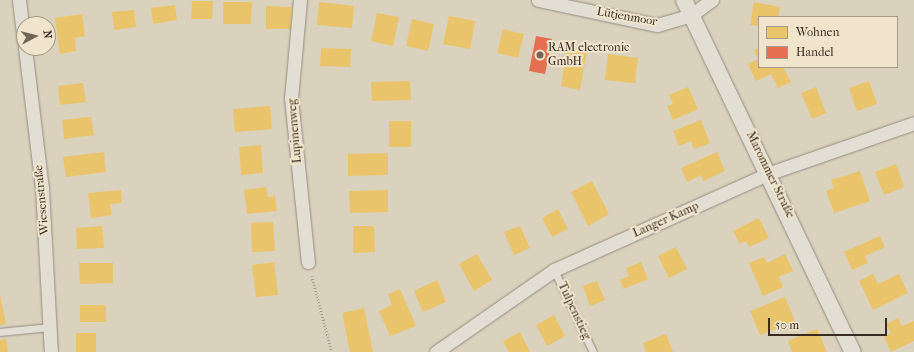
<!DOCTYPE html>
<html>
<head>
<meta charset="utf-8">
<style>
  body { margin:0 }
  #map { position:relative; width:914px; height:352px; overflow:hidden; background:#dbd2bd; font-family:"IM FELL French Canon",serif }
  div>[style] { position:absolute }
  .homes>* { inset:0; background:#e9c46a }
  .shops>* { inset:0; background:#e76f51 }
  .path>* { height:2.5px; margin-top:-1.25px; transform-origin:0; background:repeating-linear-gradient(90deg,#a5a198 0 1px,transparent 0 3px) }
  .roads { filter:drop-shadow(0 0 1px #948d81) drop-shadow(0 0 1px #948d81) }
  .service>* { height:7px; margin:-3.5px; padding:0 3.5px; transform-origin:3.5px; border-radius:3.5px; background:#e3ded4 }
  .minor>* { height:13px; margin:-6.5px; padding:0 6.5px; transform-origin:6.5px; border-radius:6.5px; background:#e3ded4 }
  .tertiary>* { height:16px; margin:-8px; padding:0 8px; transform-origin:8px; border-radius:8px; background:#e3ded4 }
  .dots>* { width:11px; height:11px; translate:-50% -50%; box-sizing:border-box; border:2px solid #f0e5cc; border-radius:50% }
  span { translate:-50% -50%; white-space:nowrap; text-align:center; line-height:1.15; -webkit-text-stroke:4px #f0e5cc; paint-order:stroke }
  .street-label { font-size:12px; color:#382b22 }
  .poi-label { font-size:12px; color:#382b22 }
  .left { translate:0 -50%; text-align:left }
  .legend { position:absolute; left:758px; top:16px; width:140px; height:52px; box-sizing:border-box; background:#f0e5cc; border:1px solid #a69b88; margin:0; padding:5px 7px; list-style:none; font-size:12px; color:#382b22 }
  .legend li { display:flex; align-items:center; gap:8px; height:20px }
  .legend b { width:20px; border:1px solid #a69b88 }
  .north { position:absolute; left:16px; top:16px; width:40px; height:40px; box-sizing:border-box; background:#f0e5cc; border:1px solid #a69b88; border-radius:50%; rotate:83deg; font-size:11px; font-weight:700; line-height:16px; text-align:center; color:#382b22 }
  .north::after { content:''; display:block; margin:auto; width:14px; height:18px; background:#716558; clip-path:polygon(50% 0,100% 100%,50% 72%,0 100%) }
  .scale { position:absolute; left:768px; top:318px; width:119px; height:18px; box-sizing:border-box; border:2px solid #382b22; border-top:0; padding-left:5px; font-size:12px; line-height:14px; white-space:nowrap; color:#382b22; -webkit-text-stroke:3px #f0e5cc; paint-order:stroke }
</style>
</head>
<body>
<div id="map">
  <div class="homes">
    <div style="clip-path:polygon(192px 1px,213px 1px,212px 19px,191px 19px)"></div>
    <div style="clip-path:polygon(223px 2px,252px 2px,251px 24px,223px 24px)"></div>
    <div style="clip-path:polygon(319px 2px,354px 6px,352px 28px,317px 25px)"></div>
    <div style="clip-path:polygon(754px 2px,780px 7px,778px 17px,759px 17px,759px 26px,750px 25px)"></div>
    <div style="clip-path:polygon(175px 5px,177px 20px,153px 24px,151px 8px)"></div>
    <div style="clip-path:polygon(266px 6px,291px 7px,291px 29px,266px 29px)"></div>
    <div style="clip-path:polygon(134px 10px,136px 27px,114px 30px,112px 12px)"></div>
    <div style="clip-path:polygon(377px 13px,399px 17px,393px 46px,371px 41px)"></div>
    <div style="clip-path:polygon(82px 14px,85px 36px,75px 38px,76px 51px,60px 54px,55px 18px)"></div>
    <div style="clip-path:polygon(449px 16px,475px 21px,470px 49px,443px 44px)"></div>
    <div style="clip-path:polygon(412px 19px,434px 24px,428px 51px,406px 46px)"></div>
    <div style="clip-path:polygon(503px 29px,524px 34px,518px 58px,497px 53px)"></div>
    <div style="clip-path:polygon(567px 47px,587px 51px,580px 90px,561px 86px)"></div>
    <div style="clip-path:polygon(321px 48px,351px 49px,350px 67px,320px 66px)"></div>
    <div style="clip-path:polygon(759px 48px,759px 67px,783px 67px,791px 82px,778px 88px,771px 74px,756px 81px,748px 64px,758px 59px,754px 50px)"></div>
    <div style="clip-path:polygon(608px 54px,638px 58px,635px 83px,605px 80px)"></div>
    <div style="clip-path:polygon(410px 81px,411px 100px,372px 101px,371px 82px)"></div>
    <div style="clip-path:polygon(869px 81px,877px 104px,857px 111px,849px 88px)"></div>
    <div style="clip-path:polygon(83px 83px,86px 102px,60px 105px,58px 86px)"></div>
    <div style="clip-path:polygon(688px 87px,698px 109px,673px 120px,667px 106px,673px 104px,669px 95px)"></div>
    <div style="clip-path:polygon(816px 87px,826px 113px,812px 119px,801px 93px)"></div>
    <div style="clip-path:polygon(270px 106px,272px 129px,235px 132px,233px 109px)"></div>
    <div style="clip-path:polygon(91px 117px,94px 135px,64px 139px,62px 120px)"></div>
    <div style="clip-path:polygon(701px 120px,710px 143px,694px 149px,691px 141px,679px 146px,673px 131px)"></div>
    <div style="clip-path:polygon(389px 121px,411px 121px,411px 147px,389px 147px)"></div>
    <div style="clip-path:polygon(261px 145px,263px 173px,241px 175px,239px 147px)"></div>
    <div style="clip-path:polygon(104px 152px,106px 172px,66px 177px,63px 157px)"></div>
    <div style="clip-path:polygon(717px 152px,725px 171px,703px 181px,701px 175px,687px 182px,681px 168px)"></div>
    <div style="clip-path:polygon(388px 153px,388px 175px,348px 176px,348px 154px)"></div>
    <div style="clip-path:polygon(896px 164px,904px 187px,884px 195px,875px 172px)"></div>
    <div style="clip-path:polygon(860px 171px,870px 201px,834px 213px,826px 191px,834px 188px,831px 180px)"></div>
    <div style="clip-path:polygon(592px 181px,609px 214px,588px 226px,571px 192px)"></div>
    <div style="clip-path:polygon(266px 187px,268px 197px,275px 196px,277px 211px,247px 214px,244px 190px)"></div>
    <div style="clip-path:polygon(121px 190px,122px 203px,110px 204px,112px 215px,91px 218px,88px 193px)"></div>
    <div style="clip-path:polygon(388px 190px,388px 212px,350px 213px,349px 191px)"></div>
    <div style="clip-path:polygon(558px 209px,568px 229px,552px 237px,542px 218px)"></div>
    <div style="clip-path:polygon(759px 218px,769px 238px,749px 247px,746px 241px,740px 244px,733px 231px)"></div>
    <div style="clip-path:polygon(273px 222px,275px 251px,252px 252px,251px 223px)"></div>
    <div style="clip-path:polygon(102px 226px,104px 248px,77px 249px,76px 228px)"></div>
    <div style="clip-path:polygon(353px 226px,374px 226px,375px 252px,353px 253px)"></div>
    <div style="clip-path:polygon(520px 226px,530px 248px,514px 255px,504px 232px)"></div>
    <div style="clip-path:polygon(880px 236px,885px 247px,865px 256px,868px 263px,852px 270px,844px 252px)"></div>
    <div style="clip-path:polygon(676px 247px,687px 269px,669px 278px,658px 256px)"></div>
    <div style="clip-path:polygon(477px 254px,492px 280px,474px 291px,459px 264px)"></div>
    <div style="clip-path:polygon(785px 254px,793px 271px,779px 277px,783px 287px,763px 296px,749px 263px,764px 257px,767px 263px)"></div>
    <div style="clip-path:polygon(274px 262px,278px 295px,256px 297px,252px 265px)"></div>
    <div style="clip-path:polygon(641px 262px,648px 279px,623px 289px,620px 280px,629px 276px,626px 268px)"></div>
    <div style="clip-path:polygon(79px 263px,113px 263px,113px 283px,80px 284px)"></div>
    <div style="clip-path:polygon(873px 274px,878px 284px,899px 274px,908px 293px,873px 310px,859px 281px)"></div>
    <div style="clip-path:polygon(437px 280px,446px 302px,423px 312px,414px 291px)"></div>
    <div style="clip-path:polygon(597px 281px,605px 300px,590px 306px,583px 286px)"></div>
    <div style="clip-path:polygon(400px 289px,416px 326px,390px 336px,379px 311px,392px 305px,388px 294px)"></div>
    <div style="clip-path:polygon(0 294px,6px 324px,0 325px)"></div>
    <div style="clip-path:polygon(785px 297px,795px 321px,760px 335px,750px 311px)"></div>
    <div style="clip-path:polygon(80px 305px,106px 305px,106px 322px,80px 322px)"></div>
    <div style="clip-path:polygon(364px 308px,373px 352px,350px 352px,342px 313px)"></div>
    <div style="clip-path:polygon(554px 315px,565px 336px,547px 346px,536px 325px)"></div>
    <div style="clip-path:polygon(898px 318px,902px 326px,914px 321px,914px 341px,891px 352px,884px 337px,891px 333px,886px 324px)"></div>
    <div style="clip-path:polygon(817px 329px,827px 352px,792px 352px,788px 341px)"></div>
    <div style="clip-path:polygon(520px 332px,530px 352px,509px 352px,503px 341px)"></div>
    <div style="clip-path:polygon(76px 333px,96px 333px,96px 352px,76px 352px)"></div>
    <div style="clip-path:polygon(666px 334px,673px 352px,646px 352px,643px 343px)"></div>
    <div style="clip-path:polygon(6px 339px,8px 352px,0 352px,0 340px)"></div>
  </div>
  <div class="shops">
    <div style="clip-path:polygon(536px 36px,552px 39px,545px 74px,529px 71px)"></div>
  </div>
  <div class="path">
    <div style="left:312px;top:276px;width:79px;rotate:75.3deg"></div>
  </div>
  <div class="roads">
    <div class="service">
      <div style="left:554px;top:270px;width:91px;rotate:64.6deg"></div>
      <div style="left:0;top:332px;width:49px;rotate:-5.8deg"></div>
    </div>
    <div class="minor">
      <div style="left:19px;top:0;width:42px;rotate:83.2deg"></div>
      <div style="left:300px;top:0;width:98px;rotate:95.2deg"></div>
      <div style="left:291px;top:98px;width:165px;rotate:84.1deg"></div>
      <div style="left:538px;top:0;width:122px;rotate:11.9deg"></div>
      <div style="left:657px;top:25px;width:35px;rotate:-16deg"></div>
      <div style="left:691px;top:15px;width:26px;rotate:-36deg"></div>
      <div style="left:25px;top:48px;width:141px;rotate:83.1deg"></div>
      <div style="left:42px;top:188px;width:164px;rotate:86.9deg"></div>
      <div style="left:436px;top:352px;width:144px;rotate:-34.8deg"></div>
      <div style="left:554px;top:270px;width:237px;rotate:-24.2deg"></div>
      <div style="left:770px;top:173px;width:152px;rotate:-19.1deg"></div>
    </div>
    <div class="tertiary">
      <div style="left:684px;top:0;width:390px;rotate:64.4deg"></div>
    </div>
  </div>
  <div class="dots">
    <div style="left:540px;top:55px;background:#716558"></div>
  </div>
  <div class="street-label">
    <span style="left:627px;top:17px;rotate:10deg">Lütjenmoor</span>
    <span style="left:295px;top:131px;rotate:-95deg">Lupinenweg</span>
    <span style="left:770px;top:175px;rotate:64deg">Marommer Straße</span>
    <span style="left:42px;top:200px;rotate:-95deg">Wiesenstraße</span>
    <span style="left:666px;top:220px;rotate:-24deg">Langer Kamp</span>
    <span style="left:574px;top:311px;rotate:65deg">Tulpenstieg</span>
  </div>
  <div class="poi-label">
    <span class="left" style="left:548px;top:55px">RAM electronic<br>GmbH</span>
  </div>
  <ul class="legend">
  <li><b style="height:11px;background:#e9c46a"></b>Wohnen</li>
  <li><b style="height:11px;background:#e76f51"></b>Handel</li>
  </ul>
  <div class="north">N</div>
  <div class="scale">50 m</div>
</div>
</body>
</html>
